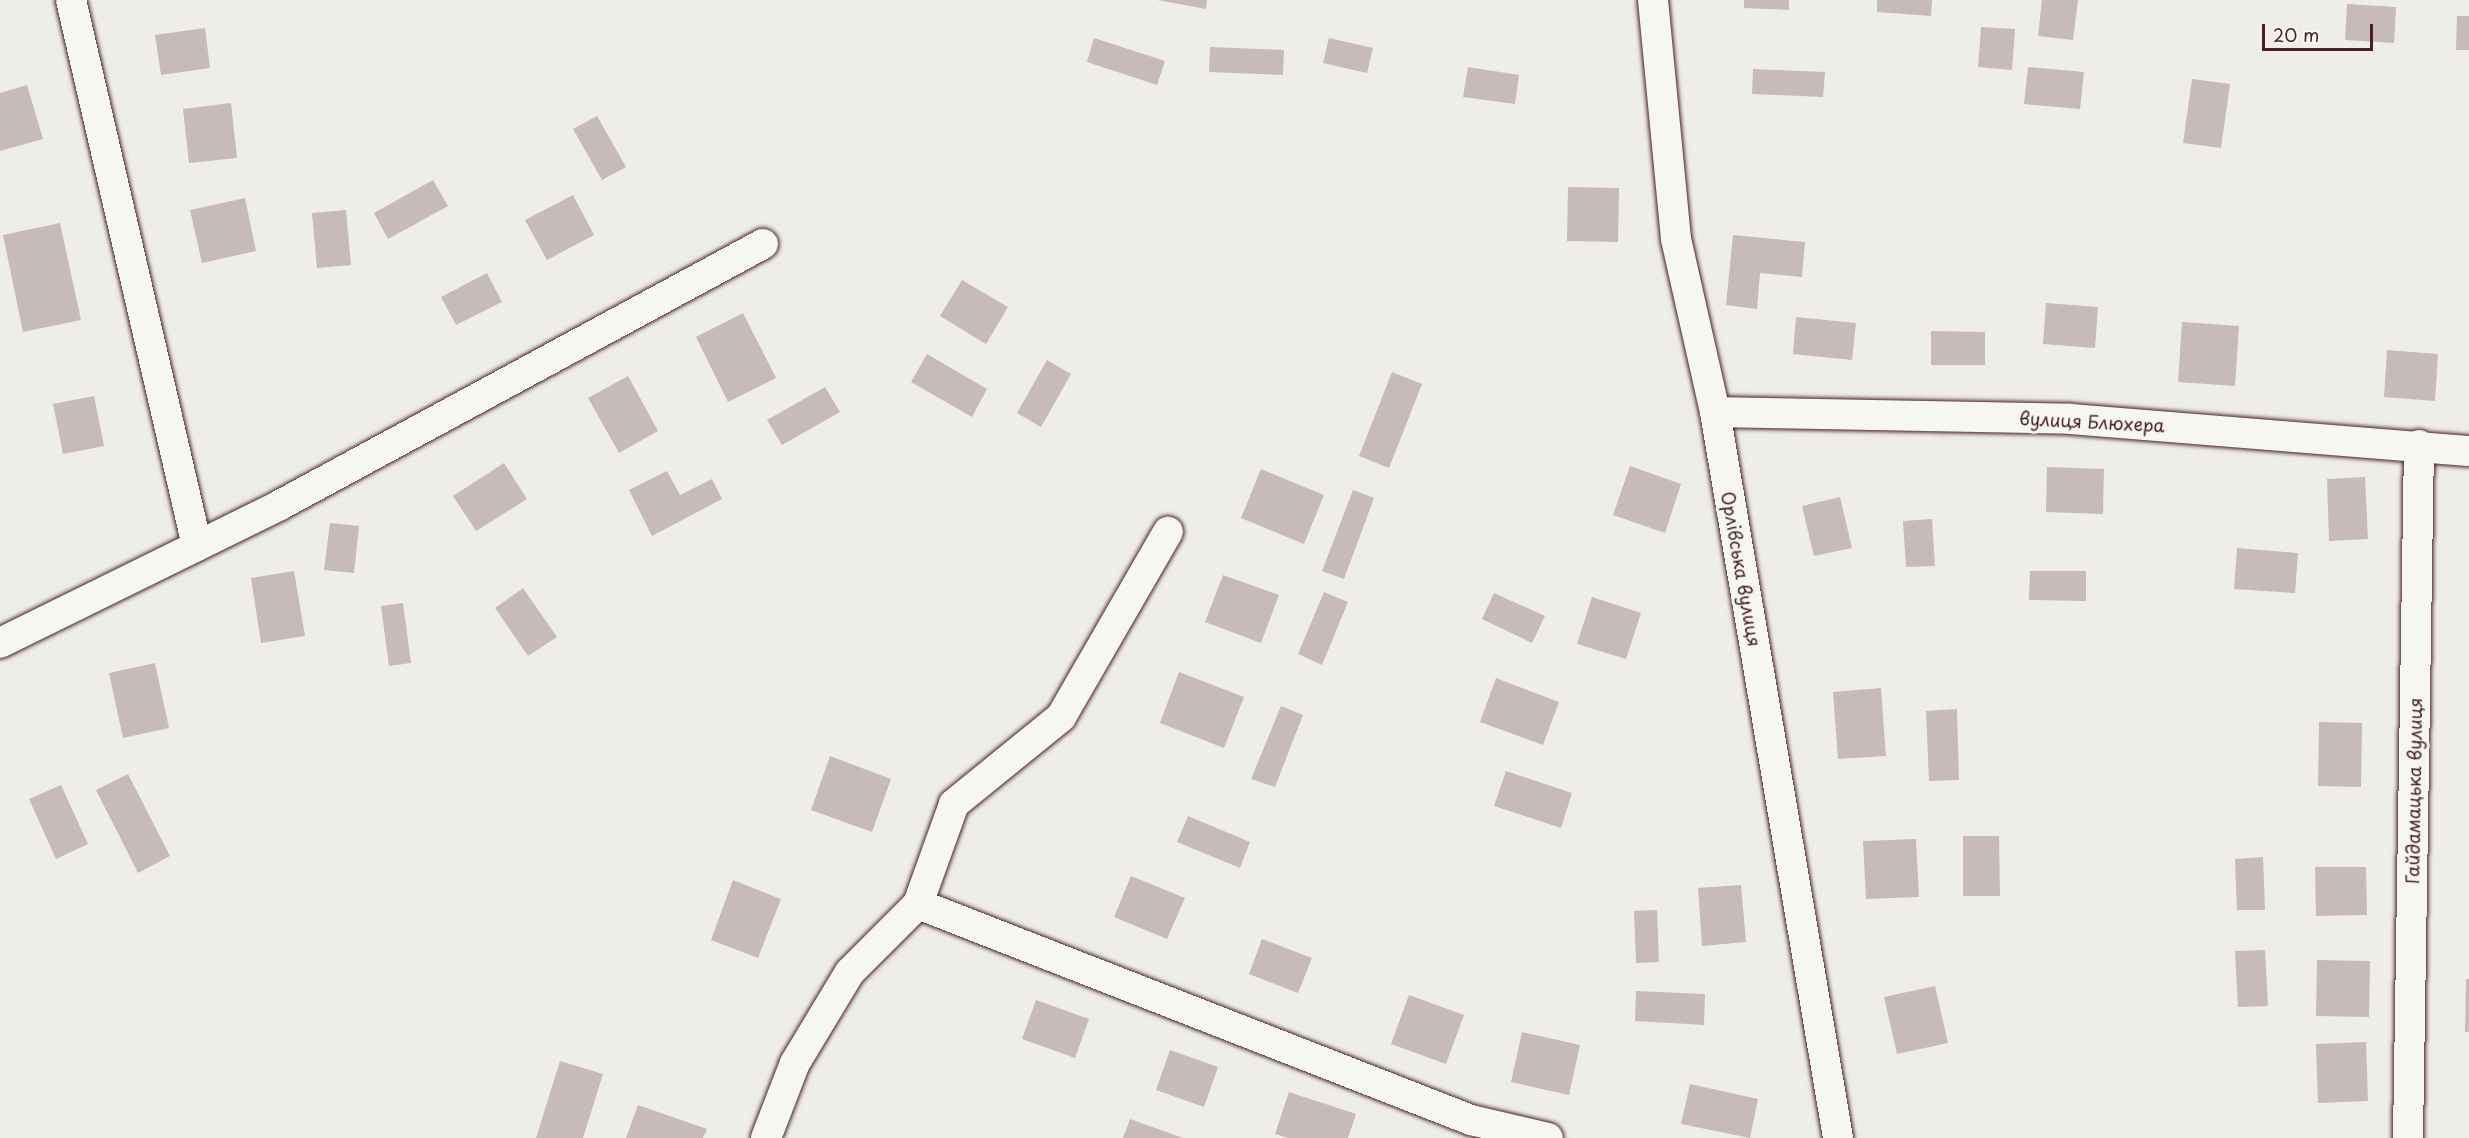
<!DOCTYPE html>
<html>
<head>
<meta charset="utf-8">
<style>
  body { margin:0 }
  #map { position:relative; width:2469px; height:1138px; overflow:hidden; background:#efedea; font-family:"Playpen Sans",sans-serif }
  div>[style] { position:absolute }
  .building>* { inset:0; background:#c6babb }
  .roads { filter:drop-shadow(0 0 2px #4a1f2b) drop-shadow(0 0 2px #4a1f2b) }
  .minor>* { height:30px; margin:-15px; padding:0 15px; transform-origin:15px; border-radius:15px; background:#f6f6f2 }
  span { translate:-50% -50%; white-space:nowrap; text-align:center; line-height:1.15; -webkit-text-stroke:6px #f6f6f2; paint-order:stroke }
  .street-label { font-size:18px; color:#4a1f2b }
  .scale { position:absolute; left:2262px; top:24px; width:111px; height:27px; box-sizing:border-box; border:3px solid #4a1f2b; border-top:0; padding-left:8px; font-size:18px; line-height:21px; white-space:nowrap; color:#4a1f2b; -webkit-text-stroke:4px #f6f6f2; paint-order:stroke }
</style>
</head>
<body>
<div id="map">
  <div class="building">
    <div style="clip-path:polygon(1157px 0,1207px 0,1206px 9px)"></div>
    <div style="clip-path:polygon(1744px 0,1789px 0,1789px 10px,1744px 8px)"></div>
    <div style="clip-path:polygon(1877px 0,1932px 0,1931px 16px,1877px 12px)"></div>
    <div style="clip-path:polygon(2042px 0,2078px 0,2073px 40px,2038px 36px)"></div>
    <div style="clip-path:polygon(2347px 4px,2396px 7px,2394px 43px,2345px 40px)"></div>
    <div style="clip-path:polygon(2457px 16px,2469px 16px,2469px 50px,2456px 50px)"></div>
    <div style="clip-path:polygon(1981px 27px,2015px 29px,2012px 70px,1978px 67px)"></div>
    <div style="clip-path:polygon(205px 28px,210px 68px,161px 75px,155px 35px)"></div>
    <div style="clip-path:polygon(1094px 38px,1165px 61px,1157px 85px,1087px 62px)"></div>
    <div style="clip-path:polygon(1329px 38px,1373px 48px,1367px 73px,1323px 63px)"></div>
    <div style="clip-path:polygon(1210px 47px,1284px 50px,1283px 75px,1209px 72px)"></div>
    <div style="clip-path:polygon(1468px 67px,1519px 75px,1515px 104px,1463px 97px)"></div>
    <div style="clip-path:polygon(2028px 67px,2084px 72px,2080px 109px,2024px 104px)"></div>
    <div style="clip-path:polygon(1753px 69px,1825px 72px,1823px 97px,1752px 94px)"></div>
    <div style="clip-path:polygon(2192px 79px,2230px 84px,2221px 148px,2183px 143px)"></div>
    <div style="clip-path:polygon(27px 85px,43px 139px,0 151px,0 93px)"></div>
    <div style="clip-path:polygon(231px 103px,237px 158px,189px 163px,183px 109px)"></div>
    <div style="clip-path:polygon(597px 116px,626px 167px,602px 180px,573px 129px)"></div>
    <div style="clip-path:polygon(433px 180px,448px 206px,388px 239px,374px 213px)"></div>
    <div style="clip-path:polygon(1568px 187px,1619px 188px,1618px 242px,1567px 241px)"></div>
    <div style="clip-path:polygon(573px 195px,594px 235px,547px 260px,525px 220px)"></div>
    <div style="clip-path:polygon(245px 198px,256px 251px,202px 263px,190px 210px)"></div>
    <div style="clip-path:polygon(346px 210px,351px 265px,317px 268px,312px 213px)"></div>
    <div style="clip-path:polygon(60px 223px,81px 320px,23px 332px,3px 235px)"></div>
    <div style="clip-path:polygon(1733px 235px,1805px 242px,1802px 277px,1760px 273px,1757px 309px,1726px 305px)"></div>
    <div style="clip-path:polygon(487px 273px,502px 302px,456px 325px,441px 297px)"></div>
    <div style="clip-path:polygon(962px 280px,1008px 307px,986px 344px,940px 316px)"></div>
    <div style="clip-path:polygon(2046px 303px,2098px 307px,2095px 348px,2043px 344px)"></div>
    <div style="clip-path:polygon(743px 313px,776px 378px,728px 402px,696px 337px)"></div>
    <div style="clip-path:polygon(1796px 317px,1856px 323px,1852px 360px,1793px 354px)"></div>
    <div style="clip-path:polygon(2182px 322px,2239px 326px,2235px 386px,2178px 382px)"></div>
    <div style="clip-path:polygon(1931px 331px,1985px 332px,1985px 365px,1931px 365px)"></div>
    <div style="clip-path:polygon(2387px 350px,2438px 354px,2435px 401px,2384px 397px)"></div>
    <div style="clip-path:polygon(927px 354px,987px 389px,972px 417px,911px 382px)"></div>
    <div style="clip-path:polygon(1047px 360px,1071px 374px,1041px 427px,1017px 413px)"></div>
    <div style="clip-path:polygon(1392px 372px,1422px 384px,1389px 468px,1359px 456px)"></div>
    <div style="clip-path:polygon(628px 376px,658px 431px,619px 453px,588px 398px)"></div>
    <div style="clip-path:polygon(825px 387px,840px 412px,782px 445px,767px 420px)"></div>
    <div style="clip-path:polygon(94px 396px,104px 446px,63px 454px,53px 404px)"></div>
    <div style="clip-path:polygon(504px 463px,527px 499px,476px 531px,453px 496px)"></div>
    <div style="clip-path:polygon(1630px 466px,1681px 484px,1665px 533px,1613px 515px)"></div>
    <div style="clip-path:polygon(2047px 467px,2104px 469px,2103px 514px,2046px 512px)"></div>
    <div style="clip-path:polygon(1261px 469px,1324px 495px,1304px 544px,1241px 518px)"></div>
    <div style="clip-path:polygon(667px 471px,680px 495px,712px 479px,722px 499px,652px 536px,629px 490px)"></div>
    <div style="clip-path:polygon(2365px 477px,2368px 539px,2329px 541px,2327px 479px)"></div>
    <div style="clip-path:polygon(1353px 490px,1374px 498px,1344px 579px,1322px 571px)"></div>
    <div style="clip-path:polygon(1840px 497px,1852px 548px,1814px 556px,1802px 506px)"></div>
    <div style="clip-path:polygon(1932px 519px,1935px 566px,1906px 567px,1903px 521px)"></div>
    <div style="clip-path:polygon(330px 523px,359px 526px,354px 573px,324px 570px)"></div>
    <div style="clip-path:polygon(2237px 548px,2298px 553px,2295px 593px,2234px 589px)"></div>
    <div style="clip-path:polygon(294px 571px,305px 636px,261px 643px,251px 578px)"></div>
    <div style="clip-path:polygon(2030px 571px,2086px 571px,2086px 601px,2029px 600px)"></div>
    <div style="clip-path:polygon(1223px 575px,1279px 595px,1261px 643px,1205px 622px)"></div>
    <div style="clip-path:polygon(523px 588px,557px 637px,528px 656px,495px 608px)"></div>
    <div style="clip-path:polygon(1324px 592px,1348px 602px,1322px 665px,1298px 654px)"></div>
    <div style="clip-path:polygon(1494px 593px,1545px 616px,1532px 643px,1482px 619px)"></div>
    <div style="clip-path:polygon(1592px 597px,1641px 613px,1626px 659px,1577px 644px)"></div>
    <div style="clip-path:polygon(403px 603px,411px 663px,389px 666px,381px 606px)"></div>
    <div style="clip-path:polygon(155px 663px,169px 728px,123px 738px,109px 673px)"></div>
    <div style="clip-path:polygon(1179px 672px,1244px 697px,1224px 748px,1160px 723px)"></div>
    <div style="clip-path:polygon(1496px 678px,1559px 702px,1543px 745px,1480px 722px)"></div>
    <div style="clip-path:polygon(1881px 688px,1886px 756px,1838px 759px,1833px 692px)"></div>
    <div style="clip-path:polygon(1281px 706px,1303px 715px,1275px 787px,1251px 779px)"></div>
    <div style="clip-path:polygon(1957px 709px,1959px 780px,1929px 781px,1926px 711px)"></div>
    <div style="clip-path:polygon(2319px 722px,2362px 723px,2361px 787px,2318px 786px)"></div>
    <div style="clip-path:polygon(830px 756px,891px 779px,872px 832px,811px 810px)"></div>
    <div style="clip-path:polygon(1506px 771px,1572px 793px,1561px 828px,1494px 806px)"></div>
    <div style="clip-path:polygon(128px 774px,170px 856px,138px 873px,96px 790px)"></div>
    <div style="clip-path:polygon(61px 785px,88px 844px,56px 859px,29px 799px)"></div>
    <div style="clip-path:polygon(1188px 816px,1250px 842px,1240px 868px,1177px 842px)"></div>
    <div style="clip-path:polygon(1963px 836px,1999px 836px,2000px 896px,1963px 896px)"></div>
    <div style="clip-path:polygon(1916px 839px,1919px 897px,1866px 899px,1863px 841px)"></div>
    <div style="clip-path:polygon(2263px 857px,2265px 910px,2237px 910px,2235px 859px)"></div>
    <div style="clip-path:polygon(2315px 867px,2366px 867px,2367px 915px,2316px 916px)"></div>
    <div style="clip-path:polygon(1131px 876px,1185px 898px,1167px 939px,1114px 917px)"></div>
    <div style="clip-path:polygon(733px 880px,781px 899px,758px 958px,711px 940px)"></div>
    <div style="clip-path:polygon(1741px 885px,1746px 942px,1702px 946px,1698px 888px)"></div>
    <div style="clip-path:polygon(1657px 910px,1659px 962px,1636px 963px,1634px 911px)"></div>
    <div style="clip-path:polygon(1262px 939px,1312px 958px,1298px 993px,1249px 974px)"></div>
    <div style="clip-path:polygon(2265px 950px,2268px 1006px,2238px 1007px,2235px 951px)"></div>
    <div style="clip-path:polygon(2317px 960px,2370px 961px,2369px 1017px,2316px 1016px)"></div>
    <div style="clip-path:polygon(2466px 979px,2469px 979px,2469px 1032px,2465px 1032px)"></div>
    <div style="clip-path:polygon(1935px 986px,1948px 1043px,1897px 1054px,1884px 997px)"></div>
    <div style="clip-path:polygon(1636px 991px,1705px 994px,1704px 1025px,1635px 1021px)"></div>
    <div style="clip-path:polygon(1409px 995px,1464px 1015px,1446px 1064px,1391px 1044px)"></div>
    <div style="clip-path:polygon(1036px 1000px,1089px 1019px,1075px 1058px,1022px 1039px)"></div>
    <div style="clip-path:polygon(1522px 1032px,1580px 1045px,1569px 1095px,1511px 1082px)"></div>
    <div style="clip-path:polygon(2366px 1042px,2368px 1101px,2318px 1103px,2316px 1044px)"></div>
    <div style="clip-path:polygon(1170px 1050px,1218px 1067px,1204px 1107px,1156px 1090px)"></div>
    <div style="clip-path:polygon(560px 1061px,603px 1074px,583px 1138px,536px 1138px)"></div>
    <div style="clip-path:polygon(1690px 1084px,1758px 1099px,1750px 1138px,1681px 1124px)"></div>
    <div style="clip-path:polygon(1289px 1092px,1356px 1114px,1348px 1138px,1288px 1138px,1275px 1134px)"></div>
    <div style="clip-path:polygon(638px 1105px,707px 1129px,703px 1138px,626px 1138px)"></div>
    <div style="clip-path:polygon(1130px 1119px,1183px 1138px,1123px 1138px)"></div>
  </div>
  <div class="roads">
    <div class="minor">
      <div style="left:71px;top:0;width:560px;rotate:77.01deg"></div>
      <div style="left:1653px;top:0;width:240px;rotate:84.5deg"></div>
      <div style="left:1676px;top:239px;width:177px;rotate:77.3deg"></div>
      <div style="left:1715px;top:412px;width:736px;rotate:80.38deg"></div>
      <div style="left:1715px;top:412px;width:355px;rotate:1.1deg"></div>
      <div style="left:2070px;top:419px;width:400px;rotate:4.6deg"></div>
      <div style="left:0;top:643px;width:312px;rotate:-26.2deg"></div>
      <div style="left:280px;top:505px;width:549px;rotate:-28.39deg"></div>
      <div style="left:918px;top:904px;width:594px;rotate:21.34deg"></div>
      <div style="left:1471px;top:1120px;width:79px;rotate:13.2deg"></div>
      <div style="left:766px;top:1138px;width:80px;rotate:-68.9deg"></div>
      <div style="left:795px;top:1063px;width:106px;rotate:-58.9deg"></div>
      <div style="left:850px;top:972px;width:96px;rotate:-45deg"></div>
      <div style="left:918px;top:904px;width:106px;rotate:-70.2deg"></div>
      <div style="left:954px;top:804px;width:138px;rotate:-39.1deg"></div>
      <div style="left:1061px;top:717px;width:214px;rotate:-60deg"></div>
      <div style="left:2408px;top:1138px;width:693px;rotate:-89.09deg"></div>
    </div>
  </div>
  <div class="street-label">
    <span style="left:2092px;top:422px;rotate:3deg">вулиця Блюхера</span>
    <span style="left:1741px;top:569px;rotate:80deg">Орлівська вулиця</span>
    <span style="left:2414px;top:791px;rotate:-89deg">Гайдамацька вулиця</span>
  </div>
  <div class="scale">20 m</div>
</div>
</body>
</html>
